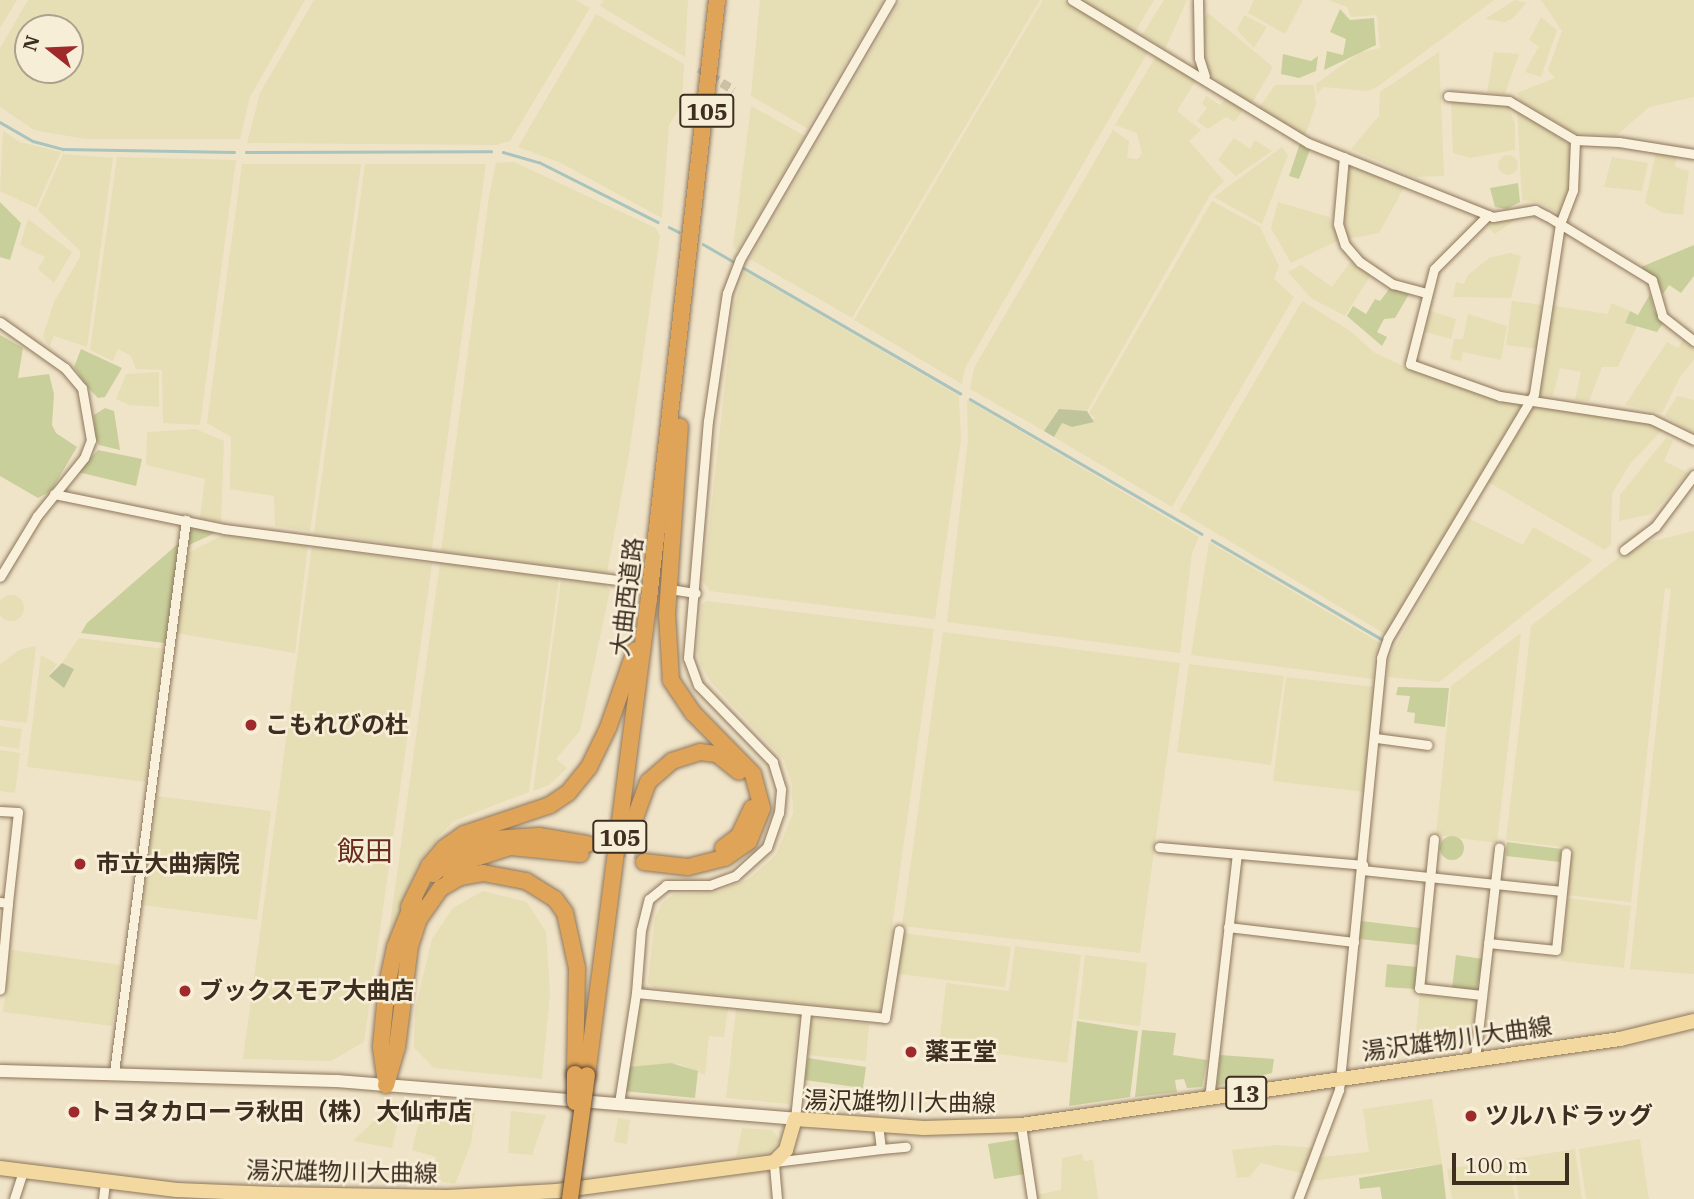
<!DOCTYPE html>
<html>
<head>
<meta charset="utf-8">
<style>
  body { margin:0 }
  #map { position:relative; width:1694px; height:1199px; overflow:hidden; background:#f0e4c8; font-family:"IBM Plex Serif","Noto Sans JP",serif }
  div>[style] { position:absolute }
  .farmland>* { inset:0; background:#e6deb5 }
  .round { border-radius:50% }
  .green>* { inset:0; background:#c9cf9b }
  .cemetery>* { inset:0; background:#bfc49a }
  .stream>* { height:2.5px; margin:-1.25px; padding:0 1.25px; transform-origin:1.25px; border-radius:1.25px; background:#a9c4bc }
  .street-tunnel>* { height:9px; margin-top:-4.5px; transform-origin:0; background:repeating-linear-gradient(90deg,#ccc0a6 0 9px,transparent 0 13.5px) }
  .highway-tunnel>* { height:16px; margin-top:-8px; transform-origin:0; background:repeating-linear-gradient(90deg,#ccc0a6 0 16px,transparent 0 24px) }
  .roads { filter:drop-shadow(0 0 2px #8d765c) drop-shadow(0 0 2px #8d765c) }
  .street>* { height:9px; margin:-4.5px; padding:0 4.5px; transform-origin:4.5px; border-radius:4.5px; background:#faf1dc }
  .secondary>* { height:12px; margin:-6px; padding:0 6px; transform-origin:6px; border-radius:6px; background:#faf1dc }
  .primary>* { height:14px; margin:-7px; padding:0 7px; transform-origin:7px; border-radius:7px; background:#f3d9a0 }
  .highway>* { height:16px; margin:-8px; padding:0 8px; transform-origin:8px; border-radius:8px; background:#e0a458 }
  .bridges { filter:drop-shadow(0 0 2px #5b4430) drop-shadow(0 0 2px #5b4430) }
  .highway-bridge>* { height:16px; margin:-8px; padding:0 8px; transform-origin:8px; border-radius:8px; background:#e0a458 }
  .dots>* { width:19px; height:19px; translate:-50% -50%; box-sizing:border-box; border:4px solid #f7eed8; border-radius:50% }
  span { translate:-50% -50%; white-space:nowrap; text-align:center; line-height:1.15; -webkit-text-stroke:5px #f7eed8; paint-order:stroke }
  .shield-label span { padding:2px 5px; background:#f7eed8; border:2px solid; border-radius:5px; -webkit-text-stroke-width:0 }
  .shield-label { font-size:23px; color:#3d2e20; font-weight:700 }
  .street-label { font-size:24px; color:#3d2e20 }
  .poi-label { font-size:24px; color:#3d2e20; font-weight:700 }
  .left { translate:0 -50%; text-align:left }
  .quarter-label { font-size:28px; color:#6b2e1e }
  .north { position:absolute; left:14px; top:14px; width:70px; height:70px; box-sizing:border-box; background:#f7eed8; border:2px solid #ada18e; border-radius:50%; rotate:288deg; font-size:19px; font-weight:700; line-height:28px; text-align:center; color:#3d2e20 }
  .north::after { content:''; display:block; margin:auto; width:24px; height:32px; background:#9e2a2b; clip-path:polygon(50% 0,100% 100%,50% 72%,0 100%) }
  .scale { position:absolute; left:1452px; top:1153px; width:117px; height:32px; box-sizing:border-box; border:4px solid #3d2e20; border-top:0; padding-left:9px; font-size:21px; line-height:24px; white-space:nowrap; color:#3d2e20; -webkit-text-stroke:5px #f7eed8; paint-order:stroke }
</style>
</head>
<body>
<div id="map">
  <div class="farmland">
    <div style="clip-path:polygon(0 0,17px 0,0 28px)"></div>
    <div style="clip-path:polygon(evenodd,28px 0,305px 0,250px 97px,240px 139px,85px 139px,34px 130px,0 107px,0 48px,28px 0,28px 28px,70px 28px,70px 70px,28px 70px,28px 28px)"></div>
    <div style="clip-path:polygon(314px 0,575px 0,590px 8px,510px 141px,496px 145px,247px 143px,260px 93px)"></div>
    <div style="clip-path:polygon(604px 0,688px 0,685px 57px,600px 6px)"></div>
    <div style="clip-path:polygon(760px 0,883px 0,807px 128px,751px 96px)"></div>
    <div style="clip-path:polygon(901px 0,1040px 0,852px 318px,750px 259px)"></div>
    <div style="clip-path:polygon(1043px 0,1063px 0,1149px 50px,965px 368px,962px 384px,854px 320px)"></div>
    <div style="clip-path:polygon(1079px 0,1154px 0,1135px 32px)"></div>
    <div style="clip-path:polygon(1164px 0,1187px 0,1165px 49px,1142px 35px)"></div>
    <div style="clip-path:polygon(1254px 0,1303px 0,1285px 34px,1248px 13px)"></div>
    <div style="clip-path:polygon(1328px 0,1494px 0,1377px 87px,1368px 91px,1323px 87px,1317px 94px,1316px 84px,1359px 53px,1380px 48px,1377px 15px,1351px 17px,1347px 7px)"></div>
    <div style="clip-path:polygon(1515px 0,1526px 3px,1513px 18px,1505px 22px,1485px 19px)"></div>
    <div style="clip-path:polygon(1541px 0,1694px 0,1694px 97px,1649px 107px,1616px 136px,1575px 133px,1520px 101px,1517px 93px,1555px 78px,1548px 70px,1562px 31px)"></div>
    <div style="clip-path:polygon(1208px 13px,1273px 67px,1251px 105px,1207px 72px,1204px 20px)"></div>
    <div style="clip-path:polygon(596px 14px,684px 64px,682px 105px,669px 125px,662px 218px,561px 163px,518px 147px)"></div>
    <div style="clip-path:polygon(1244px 15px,1267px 27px,1254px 48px,1237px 30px)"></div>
    <div style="clip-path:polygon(1541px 17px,1557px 30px,1541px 77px,1525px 72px,1539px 46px,1529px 40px)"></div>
    <div style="clip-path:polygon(1439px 52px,1444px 176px,1415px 177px,1351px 149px,1379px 116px,1380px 92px)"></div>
    <div style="clip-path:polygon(1494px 52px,1519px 54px,1505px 94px,1487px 92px)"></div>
    <div style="clip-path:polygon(1158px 53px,1198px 77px,1177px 111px,1201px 130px,1189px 141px,1224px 181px,1210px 195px,1087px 411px,1059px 409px,1044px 431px,970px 389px,974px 368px,1113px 130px,1129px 141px,1127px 158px,1138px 159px,1142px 153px,1137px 133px,1115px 125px)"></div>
    <div style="clip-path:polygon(1275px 85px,1314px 85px,1316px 104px,1305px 136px,1258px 109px)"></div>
    <div style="clip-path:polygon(1206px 96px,1220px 105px,1226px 98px,1244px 109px,1234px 122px,1226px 117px,1208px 129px,1197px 121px,1207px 108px,1202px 104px)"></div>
    <div style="clip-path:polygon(1451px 100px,1507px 104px,1515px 124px,1515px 150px,1470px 158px,1453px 153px)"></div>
    <div style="clip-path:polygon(751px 106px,805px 136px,737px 251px,733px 246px)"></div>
    <div style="clip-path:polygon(1517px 108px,1570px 145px,1572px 179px,1560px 214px,1540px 203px,1522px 200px)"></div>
    <div style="clip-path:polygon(3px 131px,20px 142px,61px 152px,36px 208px,0 191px)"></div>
    <div style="clip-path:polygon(1234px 138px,1250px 149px,1255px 140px,1272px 151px,1236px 176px,1218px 160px)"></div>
    <div style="clip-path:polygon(1282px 147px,1288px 155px,1262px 224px,1214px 197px)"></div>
    <div style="clip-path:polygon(1656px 152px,1677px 156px,1675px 167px,1689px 171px,1683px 215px,1663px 213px,1645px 203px)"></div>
    <div style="clip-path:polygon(63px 154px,113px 158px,87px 347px,54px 336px,49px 347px,43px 336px,54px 302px,80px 257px,80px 251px,38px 210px)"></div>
    <div class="round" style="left:1498px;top:155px;width:20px;height:20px"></div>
    <div style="clip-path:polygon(117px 157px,236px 160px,200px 425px,163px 423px,162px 370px,136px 369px,131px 356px,118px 349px,113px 361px,90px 350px)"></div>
    <div style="clip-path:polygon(1612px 157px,1648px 163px,1642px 191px,1604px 187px)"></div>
    <div style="clip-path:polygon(514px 162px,656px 228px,660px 236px,629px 454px,607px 573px,441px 551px,489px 197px,496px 163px)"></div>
    <div style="clip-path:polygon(242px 164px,361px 164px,310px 531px,275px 526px,274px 496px,230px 489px,231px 437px,207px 423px)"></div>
    <div style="clip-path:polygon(365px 164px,486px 164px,432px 549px,314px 533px)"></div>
    <div style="clip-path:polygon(1349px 164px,1405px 186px,1379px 233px,1347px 239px,1343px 215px)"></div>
    <div style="clip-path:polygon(1212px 201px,1260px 227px,1279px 266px,1274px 279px,1294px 297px,1172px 507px,1054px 437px,1062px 423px,1073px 427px,1095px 418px,1089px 413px)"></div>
    <div style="clip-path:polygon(1278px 202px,1329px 217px,1339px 240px,1291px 263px,1271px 228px)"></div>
    <div style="clip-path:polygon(1518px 218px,1495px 234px,1486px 225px,1490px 220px)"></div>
    <div style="clip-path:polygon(28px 219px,72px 252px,54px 283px,38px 269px,45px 257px,20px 245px)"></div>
    <div style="clip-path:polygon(1510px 253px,1521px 256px,1511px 298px,1453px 297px,1456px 282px,1464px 284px,1468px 275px,1489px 258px)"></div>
    <div style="clip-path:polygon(1350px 262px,1372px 273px,1345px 316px,1311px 298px,1288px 272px,1301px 265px,1332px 287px)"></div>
    <div style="clip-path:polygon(745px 271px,959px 396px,961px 439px,935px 619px,710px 591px,703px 581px,734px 305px)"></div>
    <div style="clip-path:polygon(1302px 301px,1349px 330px,1375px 353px,1403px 366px,1496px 399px,1523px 404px,1385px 634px,1179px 511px)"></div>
    <div style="clip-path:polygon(1512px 301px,1542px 305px,1537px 349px,1506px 345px)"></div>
    <div style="clip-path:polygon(1611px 303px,1630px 311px,1625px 323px,1637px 326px,1618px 367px,1602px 367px,1589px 401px,1575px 400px,1581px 372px,1560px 368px,1553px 396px,1539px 394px,1554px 306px,1608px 314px)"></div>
    <div style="clip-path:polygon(1430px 311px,1456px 319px,1451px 339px,1425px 332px)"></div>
    <div style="clip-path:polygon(1468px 314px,1507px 326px,1501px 360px,1463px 352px,1461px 361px,1450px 359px,1454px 339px,1463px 339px)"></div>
    <div style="clip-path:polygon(1684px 338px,1694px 345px,1694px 360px,1680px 377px,1662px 413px,1625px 405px,1667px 342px,1678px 348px)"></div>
    <div style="clip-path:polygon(159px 372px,159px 407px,129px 405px,116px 399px,126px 374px)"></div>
    <div style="clip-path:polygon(1677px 396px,1694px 400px,1694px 433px,1665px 416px)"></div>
    <div style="clip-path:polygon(967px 400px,1199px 537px,1192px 553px,1180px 653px,947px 622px,968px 440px)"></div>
    <div style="clip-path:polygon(1534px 406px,1647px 422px,1663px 429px,1630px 464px,1612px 494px,1611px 544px,1605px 550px,1488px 482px)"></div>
    <div style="clip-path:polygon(196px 429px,224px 441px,221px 522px,200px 518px,205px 479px,146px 465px,147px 432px)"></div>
    <div style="clip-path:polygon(1666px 438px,1673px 441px,1664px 461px,1688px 473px,1652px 514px,1619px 521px,1620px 495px)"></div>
    <div style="clip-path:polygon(1468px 518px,1523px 545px,1533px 527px,1593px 560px,1439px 682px,1388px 677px,1388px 660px)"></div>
    <div style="clip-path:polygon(1694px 531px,1694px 974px,1630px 969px,1671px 589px,1665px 588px,1631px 902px,1565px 895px,1570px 848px,1506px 840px,1531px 626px,1633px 546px)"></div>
    <div style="clip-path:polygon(227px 533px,308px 545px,295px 653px,176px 633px,188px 553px)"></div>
    <div style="clip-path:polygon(1209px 542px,1380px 643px,1374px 655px,1373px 679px,1191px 655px)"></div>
    <div style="clip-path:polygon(312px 546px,432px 564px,364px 1042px,331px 1061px,243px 1059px)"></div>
    <div style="clip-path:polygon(440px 563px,559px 579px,529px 792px,454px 821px,439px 836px,417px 865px,387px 946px)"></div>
    <div style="clip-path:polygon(561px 580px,604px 584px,610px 590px,580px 731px,556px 759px,567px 768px,549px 785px,533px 791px)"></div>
    <div class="round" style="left:-2px;top:595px;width:26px;height:26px"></div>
    <div style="clip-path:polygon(707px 601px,934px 629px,880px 1012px,654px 988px,648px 983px,655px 918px,662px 903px,674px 894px,718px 892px,750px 878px,776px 855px,793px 813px,792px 784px,784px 760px,711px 682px,701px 665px,697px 650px,702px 604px)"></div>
    <div style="clip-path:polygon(943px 632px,1180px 663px,1140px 953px,902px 926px)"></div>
    <div style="clip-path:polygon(1521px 633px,1497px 843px,1436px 835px,1451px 686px)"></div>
    <div style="clip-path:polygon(79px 638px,165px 649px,146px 782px,27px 767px,41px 655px,57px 664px,49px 676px,74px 669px,62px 663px)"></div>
    <div style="clip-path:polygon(36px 646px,27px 723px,0 720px,0 664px,19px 650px)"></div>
    <div style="clip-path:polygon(1189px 664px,1284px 676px,1271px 765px,1177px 752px)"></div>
    <div style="clip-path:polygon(1286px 677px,1376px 687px,1364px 792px,1273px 781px)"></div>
    <div style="clip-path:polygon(0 726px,22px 729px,19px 749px,0 746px)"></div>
    <div style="clip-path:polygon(0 750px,20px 753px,15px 793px,0 791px)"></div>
    <div style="clip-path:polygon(157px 796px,271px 811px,257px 920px,142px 905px)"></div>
    <div style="clip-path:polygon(483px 891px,527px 902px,546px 932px,550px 994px,542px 1079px,434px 1068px,414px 1048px,415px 1009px,432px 939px,453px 908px)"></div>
    <div style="clip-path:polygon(1568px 898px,1631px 906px,1624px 968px,1561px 961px)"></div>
    <div style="clip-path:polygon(903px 933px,1011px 947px,1005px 987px,898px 974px)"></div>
    <div style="clip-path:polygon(1015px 946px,1081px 955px,1067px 1063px,939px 1046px,946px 983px,1009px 991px)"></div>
    <div style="clip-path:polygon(12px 950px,121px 965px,112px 1026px,3px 1012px)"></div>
    <div style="clip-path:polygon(1085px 955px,1147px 963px,1140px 1026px,1078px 1019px)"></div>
    <div style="clip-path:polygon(1420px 992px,1478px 999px,1472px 1044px,1414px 1052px)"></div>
    <div style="clip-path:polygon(640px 1001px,728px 1009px,724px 1037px,709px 1036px,705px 1075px,679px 1064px,628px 1067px)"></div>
    <div style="clip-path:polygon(736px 1009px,799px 1016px,789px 1104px,726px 1098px)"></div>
    <div style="clip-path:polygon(811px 1018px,869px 1024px,866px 1061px,808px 1055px)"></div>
    <div style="clip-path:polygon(1432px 1099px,1442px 1164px,1311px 1181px,1321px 1157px,1369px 1152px,1363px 1109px)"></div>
    <div style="clip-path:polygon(388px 1107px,401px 1108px,392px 1148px,353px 1141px)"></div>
    <div style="clip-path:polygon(422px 1108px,475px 1111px,471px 1144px,455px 1184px,432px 1180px,436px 1157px,412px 1150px)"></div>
    <div style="clip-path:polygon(511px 1111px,546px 1115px,532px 1155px,508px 1153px)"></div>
    <div style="clip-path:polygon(618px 1118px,630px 1120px,627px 1144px,614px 1142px)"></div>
    <div style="clip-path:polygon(742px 1128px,772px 1130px,780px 1141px,767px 1154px,736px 1157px)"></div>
    <div style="clip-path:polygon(1640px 1139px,1649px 1199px,1586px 1199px,1579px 1149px)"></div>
    <div style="clip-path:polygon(1276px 1145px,1315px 1148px,1304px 1174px,1261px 1163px,1249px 1177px,1237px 1178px,1232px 1150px)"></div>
    <div style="clip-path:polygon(1575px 1149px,1582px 1199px,1519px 1199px,1513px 1159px)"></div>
    <div style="clip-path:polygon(1082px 1154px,1084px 1161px,1093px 1160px,1098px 1199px,1036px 1199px,1036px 1195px,1061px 1190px,1062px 1158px)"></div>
    <div style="clip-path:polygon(1509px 1160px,1515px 1199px,1452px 1199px,1447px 1169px)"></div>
  </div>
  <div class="green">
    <div style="clip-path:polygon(1340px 9px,1350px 20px,1374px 18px,1376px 45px,1324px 70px,1327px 51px,1343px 55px,1346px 39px,1330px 32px)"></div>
    <div style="clip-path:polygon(1283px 54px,1311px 61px,1318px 56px,1316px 71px,1299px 78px,1281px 74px)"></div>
    <div style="clip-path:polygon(1300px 143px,1311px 147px,1299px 179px,1289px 176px)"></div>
    <div style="clip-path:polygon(1518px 183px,1520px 202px,1507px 209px,1495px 207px,1490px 188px)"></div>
    <div style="clip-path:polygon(0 202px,21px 223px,10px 260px,0 257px)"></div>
    <div style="clip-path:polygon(1694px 245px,1694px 276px,1681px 293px,1669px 285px,1663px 294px,1656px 279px,1641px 267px)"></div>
    <div style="clip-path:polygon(1390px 288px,1409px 294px,1395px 318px,1384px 319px,1377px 332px,1387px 337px,1382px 346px,1347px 316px,1353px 306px,1366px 314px,1375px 299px,1380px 301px)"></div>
    <div style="clip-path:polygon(1650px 294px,1654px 311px,1664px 322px,1657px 332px,1625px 323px,1630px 311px,1638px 315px)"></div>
    <div style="clip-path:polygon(0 335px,23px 348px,18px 378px,49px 374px,54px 394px,52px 425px,56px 433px,77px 447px,51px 491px,38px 498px,0 476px)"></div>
    <div style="clip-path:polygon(81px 349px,122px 368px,105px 397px,98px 398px,90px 390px,74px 367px)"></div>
    <div style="clip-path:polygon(105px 408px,114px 411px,120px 450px,99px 445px,95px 437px,94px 415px)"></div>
    <div style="clip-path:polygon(98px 450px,142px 459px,136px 486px,78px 472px)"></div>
    <div style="clip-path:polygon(199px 526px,215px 533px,187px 546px,189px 531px)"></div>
    <div style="clip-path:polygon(180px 542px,165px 643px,81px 633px,87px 623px)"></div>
    <div style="clip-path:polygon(1398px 687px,1449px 688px,1445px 727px,1414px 723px,1415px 713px,1407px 712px,1410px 696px,1396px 695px)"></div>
    <div class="round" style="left:1440px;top:836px;width:24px;height:24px"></div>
    <div style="clip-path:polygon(1507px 842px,1562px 849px,1560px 862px,1506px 856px)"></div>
    <div style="clip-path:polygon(1361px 921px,1420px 928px,1418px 945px,1359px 939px)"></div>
    <div style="clip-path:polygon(1456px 955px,1483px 959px,1476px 990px,1452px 988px)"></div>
    <div style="clip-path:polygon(1387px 964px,1417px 967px,1415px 989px,1385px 987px)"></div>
    <div style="clip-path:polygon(1077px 1021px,1138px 1031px,1130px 1097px,1069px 1106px)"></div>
    <div style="clip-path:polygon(1142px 1030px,1176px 1033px,1173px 1055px,1207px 1060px,1202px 1087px,1187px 1088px,1184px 1079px,1175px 1080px,1177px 1092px,1135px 1097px)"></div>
    <div style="clip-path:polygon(1220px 1055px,1274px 1059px,1272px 1073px,1217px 1086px)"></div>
    <div style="clip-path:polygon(808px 1058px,866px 1067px,863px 1088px,805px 1080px)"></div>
    <div style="clip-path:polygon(671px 1063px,698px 1071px,695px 1098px,624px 1091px,628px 1067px)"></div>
    <div style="clip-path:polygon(1020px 1139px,1025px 1174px,994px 1179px,988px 1144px)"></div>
    <div style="clip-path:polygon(1442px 1164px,1446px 1199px,1382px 1199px,1380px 1187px,1360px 1189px,1359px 1178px)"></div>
  </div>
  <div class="cemetery">
    <div style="clip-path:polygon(1059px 409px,1087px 411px,1094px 422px,1072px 427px,1062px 423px,1054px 437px,1044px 431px)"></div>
    <div style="clip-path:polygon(62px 663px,74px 669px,64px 688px,49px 676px)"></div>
  </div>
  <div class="stream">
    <div style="left:0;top:122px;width:38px;rotate:30deg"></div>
    <div style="left:33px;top:141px;width:31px;rotate:15deg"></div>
    <div style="left:63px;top:149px;width:171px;rotate:1deg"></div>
    <div style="left:246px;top:152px;width:245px;rotate:-0.2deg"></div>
    <div style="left:503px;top:152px;width:37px;rotate:16deg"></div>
    <div style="left:539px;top:162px;width:133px;rotate:26.8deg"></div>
    <div style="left:669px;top:227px;width:11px;rotate:27deg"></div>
    <div style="left:703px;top:244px;width:34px;rotate:30deg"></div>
    <div style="left:744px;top:268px;width:250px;rotate:30.1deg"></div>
    <div style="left:970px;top:399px;width:268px;rotate:30.2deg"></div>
    <div style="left:1212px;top:540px;width:198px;rotate:30.3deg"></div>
  </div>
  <div class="street-tunnel">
    <div style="left:699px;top:68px;width:41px;rotate:32.2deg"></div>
  </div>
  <div class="highway-tunnel">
    <div style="left:587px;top:844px;width:59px;rotate:7.9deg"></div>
  </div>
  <div class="roads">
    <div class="street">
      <div style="left:1072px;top:0;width:276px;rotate:31.2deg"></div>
      <div style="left:1308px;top:143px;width:199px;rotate:21.8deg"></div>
      <div style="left:1493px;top:217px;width:43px;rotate:-9.5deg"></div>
      <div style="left:1535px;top:210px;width:13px;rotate:27deg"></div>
      <div style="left:1547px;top:216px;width:123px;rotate:31.4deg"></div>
      <div style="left:1652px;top:280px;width:37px;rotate:74deg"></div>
      <div style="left:1662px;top:316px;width:41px;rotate:38deg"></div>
      <div style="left:1198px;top:0;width:58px;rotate:89deg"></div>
      <div style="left:1199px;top:58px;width:19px;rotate:72deg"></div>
      <div style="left:1448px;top:96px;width:61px;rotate:4.7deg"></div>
      <div style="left:1509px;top:101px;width:77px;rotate:30.6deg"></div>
      <div style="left:1575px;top:140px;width:44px;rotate:2.6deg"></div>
      <div style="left:1619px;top:142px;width:76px;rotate:9.1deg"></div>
      <div style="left:1344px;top:157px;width:67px;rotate:95.1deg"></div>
      <div style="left:1338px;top:224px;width:22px;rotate:72deg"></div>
      <div style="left:1345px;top:245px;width:23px;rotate:49deg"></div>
      <div style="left:1360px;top:262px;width:40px;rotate:34deg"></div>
      <div style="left:1393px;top:284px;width:35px;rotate:15deg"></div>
      <div style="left:1488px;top:215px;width:76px;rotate:135deg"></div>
      <div style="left:1434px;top:269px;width:98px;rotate:104.2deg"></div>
      <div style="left:1410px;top:364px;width:96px;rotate:19.6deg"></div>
      <div style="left:1500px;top:396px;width:153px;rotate:8.7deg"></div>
      <div style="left:1651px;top:419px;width:48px;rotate:26deg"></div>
      <div style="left:0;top:322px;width:80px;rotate:35.3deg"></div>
      <div style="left:65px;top:368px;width:26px;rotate:50deg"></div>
      <div style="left:82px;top:388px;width:53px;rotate:80.2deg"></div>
      <div style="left:91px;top:440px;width:19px;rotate:111deg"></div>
      <div style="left:84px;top:458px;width:75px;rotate:129deg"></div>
      <div style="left:37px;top:516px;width:71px;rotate:121.2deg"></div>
      <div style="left:54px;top:494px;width:174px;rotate:11.6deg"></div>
      <div style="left:224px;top:529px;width:410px;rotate:7.4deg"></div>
      <div style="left:1624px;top:550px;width:39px;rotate:-37deg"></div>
      <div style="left:1655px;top:527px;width:65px;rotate:-53.1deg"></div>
      <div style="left:676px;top:590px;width:20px;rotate:9deg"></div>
      <div style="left:1376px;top:738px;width:52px;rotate:7.7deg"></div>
      <div style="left:0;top:811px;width:18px;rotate:3deg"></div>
      <div style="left:18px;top:812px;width:92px;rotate:96.3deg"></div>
      <div style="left:1434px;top:839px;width:150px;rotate:95.7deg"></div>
      <div style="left:1419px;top:988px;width:63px;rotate:6.3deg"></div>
      <div style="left:1159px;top:847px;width:205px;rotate:5deg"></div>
      <div style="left:1362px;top:870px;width:201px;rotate:6deg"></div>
      <div style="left:0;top:902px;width:8px;rotate:7deg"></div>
      <div style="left:8px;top:903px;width:87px;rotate:95.3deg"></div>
      <div style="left:1228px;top:927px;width:127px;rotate:6.8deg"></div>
      <div style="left:1488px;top:943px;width:68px;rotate:5.9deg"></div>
      <div style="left:1556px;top:950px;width:98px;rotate:-84.1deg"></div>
      <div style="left:636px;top:993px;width:250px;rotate:5.7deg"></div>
      <div style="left:885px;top:1018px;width:89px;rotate:-81deg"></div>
      <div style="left:1475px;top:1059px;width:213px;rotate:-83.5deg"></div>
      <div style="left:114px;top:1072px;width:557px;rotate:-82.57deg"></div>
      <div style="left:1209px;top:1099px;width:246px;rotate:-83.5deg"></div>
      <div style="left:619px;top:1103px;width:111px;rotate:-81.2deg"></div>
      <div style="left:636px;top:993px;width:63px;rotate:-85.5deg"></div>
      <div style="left:641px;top:930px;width:32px;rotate:-76deg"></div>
      <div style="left:649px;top:899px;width:22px;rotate:-39deg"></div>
      <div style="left:666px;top:885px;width:44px"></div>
      <div style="left:710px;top:885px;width:27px;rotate:-20deg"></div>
      <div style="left:735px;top:876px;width:43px;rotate:-42.2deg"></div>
      <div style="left:767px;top:847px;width:36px;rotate:-71deg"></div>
      <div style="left:779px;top:813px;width:24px;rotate:-85deg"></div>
      <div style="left:781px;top:789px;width:28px;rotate:-107deg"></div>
      <div style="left:773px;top:762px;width:107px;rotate:-134.2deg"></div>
      <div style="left:698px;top:685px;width:29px;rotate:-110deg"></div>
      <div style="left:688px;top:658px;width:238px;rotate:-85.2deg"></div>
      <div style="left:708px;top:421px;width:129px;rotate:-81.6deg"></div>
      <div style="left:727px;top:293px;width:36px;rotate:-69deg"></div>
      <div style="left:740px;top:259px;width:300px;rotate:-59.8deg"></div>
      <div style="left:795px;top:1119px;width:107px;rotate:-84.1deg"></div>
      <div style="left:1021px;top:1125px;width:75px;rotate:81.5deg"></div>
      <div style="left:881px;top:1149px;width:25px;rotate:-5deg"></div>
      <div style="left:14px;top:1199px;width:28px;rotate:-72deg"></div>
      <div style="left:103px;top:1199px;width:16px;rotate:-83deg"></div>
      <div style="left:777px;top:1199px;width:37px;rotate:-95deg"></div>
      <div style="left:774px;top:1162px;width:108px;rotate:-6.9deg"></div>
      <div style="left:881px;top:1149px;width:24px;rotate:-97deg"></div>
      <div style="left:1298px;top:1199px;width:116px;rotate:-69.4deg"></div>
      <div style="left:1339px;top:1090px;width:434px;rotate:-84.4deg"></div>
      <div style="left:1381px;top:658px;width:21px;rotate:-71deg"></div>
      <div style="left:1388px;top:638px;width:284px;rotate:-59.1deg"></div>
      <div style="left:1534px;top:394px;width:172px;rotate:-81.3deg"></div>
      <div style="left:1560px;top:224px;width:36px;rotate:-69deg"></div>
      <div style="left:1573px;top:190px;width:50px;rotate:-87.7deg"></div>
    </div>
    <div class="secondary">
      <div style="left:0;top:1071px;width:337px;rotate:1.7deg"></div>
      <div style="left:337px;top:1081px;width:460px;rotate:4.7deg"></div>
    </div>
    <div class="primary">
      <div style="left:0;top:1168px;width:178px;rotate:7.1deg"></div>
      <div style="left:177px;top:1190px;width:97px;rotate:2.4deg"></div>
      <div style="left:274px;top:1194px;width:173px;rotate:1deg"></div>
      <div style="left:447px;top:1197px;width:110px;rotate:-3.1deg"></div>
      <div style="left:557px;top:1191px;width:219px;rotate:-7.6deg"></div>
      <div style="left:774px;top:1162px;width:17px;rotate:-45deg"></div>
      <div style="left:786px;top:1150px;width:32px;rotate:-74deg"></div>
      <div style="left:795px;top:1119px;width:129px;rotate:4deg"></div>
      <div style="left:924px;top:1128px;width:97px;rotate:-1.8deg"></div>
      <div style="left:1021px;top:1125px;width:605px;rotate:-8.17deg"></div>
      <div style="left:1620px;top:1039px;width:76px;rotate:-13.7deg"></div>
    </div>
    <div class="highway">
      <div style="left:629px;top:834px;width:55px;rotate:-69.9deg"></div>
      <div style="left:648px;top:782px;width:32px;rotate:-41deg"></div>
      <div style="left:672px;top:761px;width:29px;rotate:-18deg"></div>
      <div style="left:700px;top:752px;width:17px;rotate:7deg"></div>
      <div style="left:717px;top:754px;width:28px;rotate:39deg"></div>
      <div style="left:723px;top:848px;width:20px;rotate:-37deg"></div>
      <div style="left:739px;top:836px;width:31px;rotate:-65deg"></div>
      <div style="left:644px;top:862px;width:44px;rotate:6.5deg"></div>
      <div style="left:688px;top:867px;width:38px;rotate:-14deg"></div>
      <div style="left:725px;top:858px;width:29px;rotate:-35deg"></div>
      <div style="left:749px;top:841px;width:35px;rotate:-68deg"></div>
      <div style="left:762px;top:808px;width:35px;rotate:-105deg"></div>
      <div style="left:753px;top:774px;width:86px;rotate:-134.5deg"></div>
      <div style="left:693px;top:713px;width:40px;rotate:-124deg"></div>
      <div style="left:671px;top:680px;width:65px;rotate:-93.5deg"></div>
      <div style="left:667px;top:615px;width:189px;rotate:-86.1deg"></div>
      <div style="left:433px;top:874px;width:31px;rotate:-40deg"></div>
      <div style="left:457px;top:854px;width:39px;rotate:-23deg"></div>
      <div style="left:493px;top:839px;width:46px;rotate:-3.7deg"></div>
      <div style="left:539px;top:836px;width:49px;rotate:9.5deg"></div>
      <div style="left:451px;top:877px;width:28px;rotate:-39deg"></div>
      <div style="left:473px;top:859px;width:40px;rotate:-18deg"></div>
      <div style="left:511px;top:847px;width:70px;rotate:5.7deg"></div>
      <div style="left:409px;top:907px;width:46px;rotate:-64deg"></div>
      <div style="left:429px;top:866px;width:23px;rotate:-50deg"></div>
      <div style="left:444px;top:848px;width:24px;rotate:-35deg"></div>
      <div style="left:464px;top:834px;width:91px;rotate:-18.6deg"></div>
      <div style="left:550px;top:805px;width:22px;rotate:-34deg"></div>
      <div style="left:568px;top:793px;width:33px;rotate:-51deg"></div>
      <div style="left:589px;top:767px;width:43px;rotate:-64deg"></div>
      <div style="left:608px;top:728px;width:82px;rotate:-70.7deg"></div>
      <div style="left:587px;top:1075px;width:480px;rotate:-82.6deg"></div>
      <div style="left:649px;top:599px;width:603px;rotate:-83.52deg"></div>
      <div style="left:385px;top:1076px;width:30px;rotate:-98deg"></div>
      <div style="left:381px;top:1046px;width:61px;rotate:-84.4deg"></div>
      <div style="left:387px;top:985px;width:39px;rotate:-78deg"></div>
      <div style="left:395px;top:947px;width:51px;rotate:-68deg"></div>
      <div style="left:386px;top:1085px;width:40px;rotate:-74deg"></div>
      <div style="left:397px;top:1047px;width:102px;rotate:-82.7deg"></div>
      <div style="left:410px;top:946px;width:28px;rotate:-72deg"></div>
      <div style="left:419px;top:919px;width:38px;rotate:-55deg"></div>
      <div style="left:441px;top:888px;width:22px;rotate:-30deg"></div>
      <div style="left:460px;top:877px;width:23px;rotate:-10deg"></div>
      <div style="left:483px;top:873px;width:44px;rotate:10.5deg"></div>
      <div style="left:526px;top:881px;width:34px;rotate:32deg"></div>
      <div style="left:555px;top:899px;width:17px;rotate:54deg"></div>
      <div style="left:565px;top:913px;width:56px;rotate:77.7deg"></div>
      <div style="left:577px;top:968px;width:106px;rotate:91.1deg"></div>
    </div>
  </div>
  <div class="bridges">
    <div class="highway-bridge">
      <div style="left:575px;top:1102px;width:28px;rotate:-90deg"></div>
      <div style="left:570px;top:1199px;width:125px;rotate:-82.2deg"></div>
    </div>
  </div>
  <div class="dots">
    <div style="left:251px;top:725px;background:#9e2a2b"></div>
    <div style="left:80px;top:864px;background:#9e2a2b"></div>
    <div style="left:185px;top:991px;background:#9e2a2b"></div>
    <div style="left:911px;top:1052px;background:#9e2a2b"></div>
    <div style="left:74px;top:1112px;background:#9e2a2b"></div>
    <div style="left:1471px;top:1116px;background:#9e2a2b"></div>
  </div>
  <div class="shield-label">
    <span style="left:707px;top:111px">105</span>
    <span style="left:620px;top:837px">105</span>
    <span style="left:1246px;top:1093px">13</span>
  </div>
  <div class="street-label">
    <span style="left:627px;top:597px;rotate:-83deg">大曲西道路</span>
    <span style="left:1457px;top:1039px;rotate:-8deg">湯沢雄物川大曲線</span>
    <span style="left:900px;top:1102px;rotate:1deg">湯沢雄物川大曲線</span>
    <span style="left:342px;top:1172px;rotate:1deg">湯沢雄物川大曲線</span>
  </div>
  <div class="poi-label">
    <span class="left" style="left:265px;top:725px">こもれびの杜</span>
    <span class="left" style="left:96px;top:864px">市立大曲病院</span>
    <span class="left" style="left:199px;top:991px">ブックスモア大曲店</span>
    <span class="left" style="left:925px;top:1052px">薬王堂</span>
    <span class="left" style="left:88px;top:1112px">トヨタカローラ秋田（株）大仙市店</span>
    <span class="left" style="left:1485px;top:1116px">ツルハドラッグ</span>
  </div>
  <div class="quarter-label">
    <span style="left:365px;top:851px">飯田</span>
  </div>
  <div class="north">N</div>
  <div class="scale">100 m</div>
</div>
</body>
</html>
